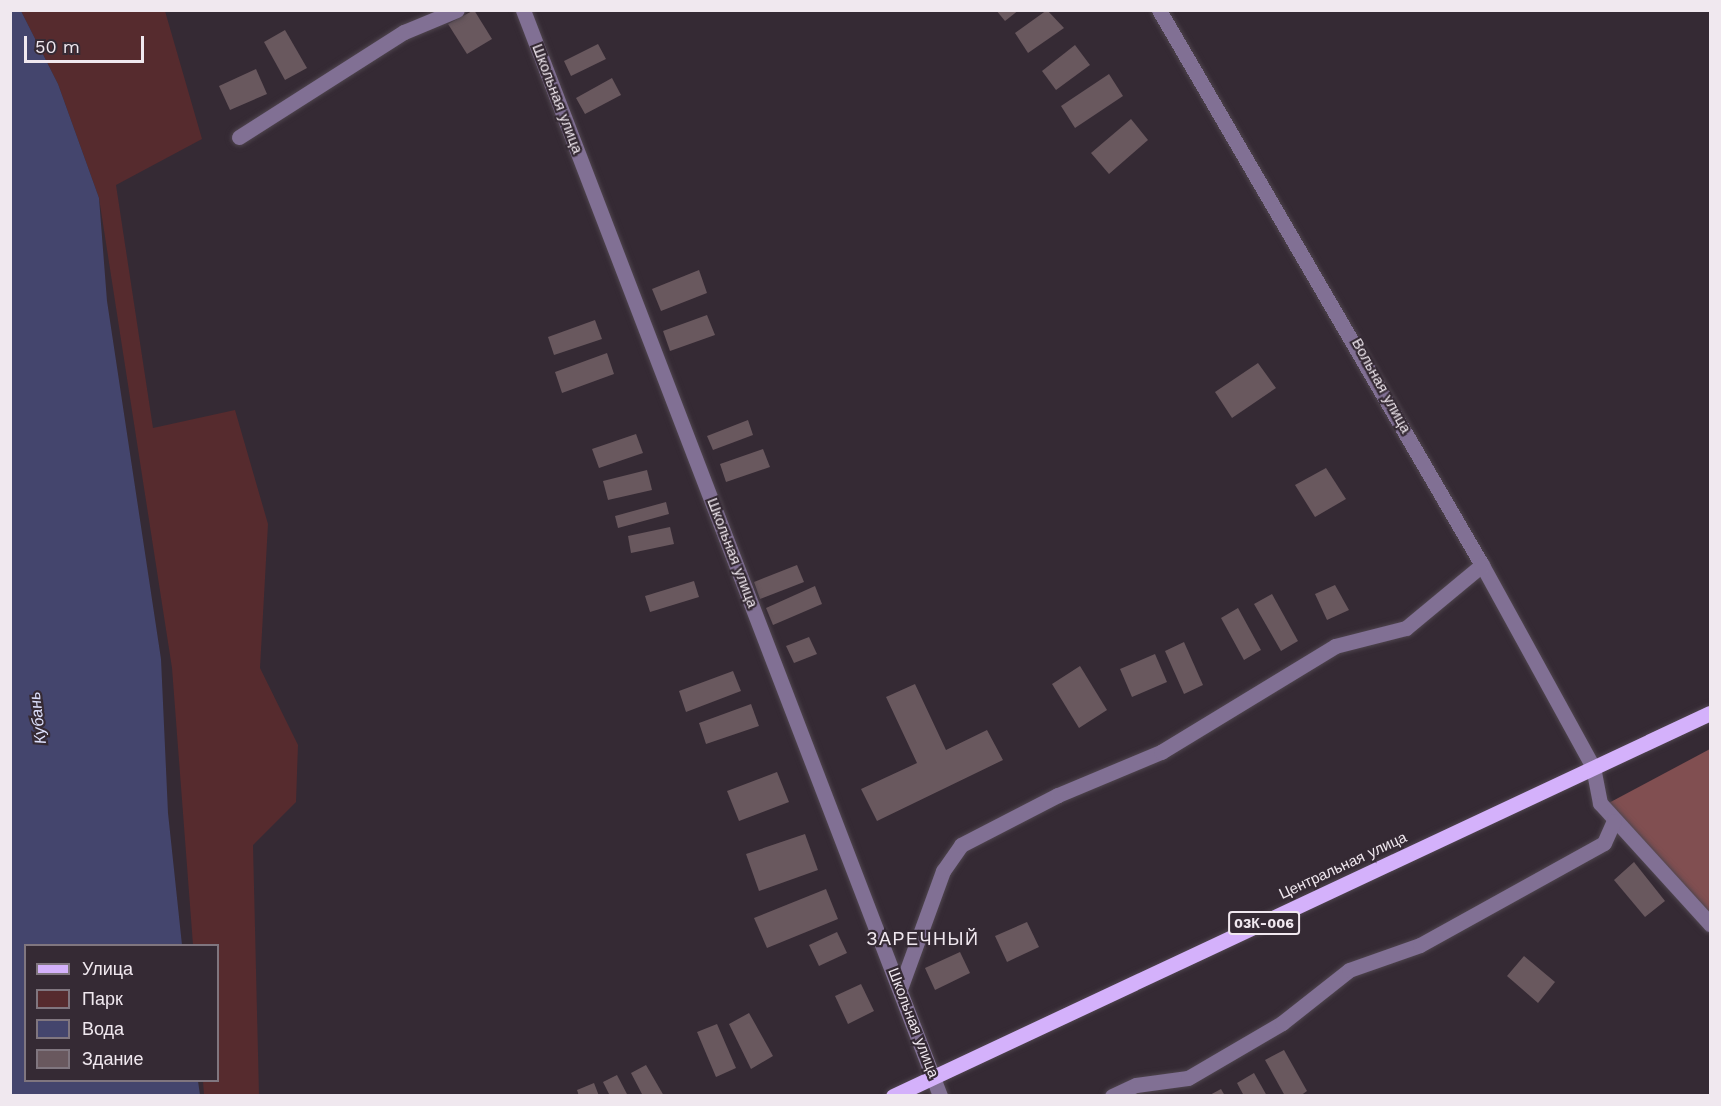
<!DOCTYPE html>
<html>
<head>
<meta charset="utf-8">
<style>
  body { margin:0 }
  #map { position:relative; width:1721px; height:1106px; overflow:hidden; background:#352a34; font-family:"Work Sans",sans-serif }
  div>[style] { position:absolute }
  .green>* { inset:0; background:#562b2e }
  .forest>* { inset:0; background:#814f51 }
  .water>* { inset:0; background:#44456d }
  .building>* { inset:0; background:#69585e }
  .roads { filter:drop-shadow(0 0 2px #4f454e) drop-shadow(0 0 2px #4f454e) }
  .minor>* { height:15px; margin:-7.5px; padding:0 7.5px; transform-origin:7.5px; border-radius:7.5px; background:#817094 }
  .major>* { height:15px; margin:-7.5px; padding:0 7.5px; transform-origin:7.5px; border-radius:7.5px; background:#d4b1fb }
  span { translate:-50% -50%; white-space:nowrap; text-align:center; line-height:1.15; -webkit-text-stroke:4.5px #352a34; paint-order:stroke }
  .shield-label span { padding:2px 4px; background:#352a34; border:2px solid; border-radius:4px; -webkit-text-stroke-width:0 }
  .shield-label { font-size:14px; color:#f0e8ef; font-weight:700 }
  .street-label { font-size:15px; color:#f0e8ef }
  .water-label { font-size:16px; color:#dfe2fe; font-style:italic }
  .quarter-label { font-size:18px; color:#f0e8ef; letter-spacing:1.5px }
  .frame { position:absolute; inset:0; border:12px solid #f0e8ef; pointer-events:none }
  .legend { position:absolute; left:24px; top:944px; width:195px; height:138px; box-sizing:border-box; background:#352a34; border:2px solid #80767f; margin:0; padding:8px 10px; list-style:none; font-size:18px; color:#f0e8ef }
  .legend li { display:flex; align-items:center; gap:12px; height:30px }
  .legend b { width:30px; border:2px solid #80767f }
  .scale { position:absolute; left:24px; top:36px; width:120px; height:27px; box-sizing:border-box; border:3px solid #f0e8ef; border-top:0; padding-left:8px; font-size:18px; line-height:21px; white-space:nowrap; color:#f0e8ef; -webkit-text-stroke:4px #352a34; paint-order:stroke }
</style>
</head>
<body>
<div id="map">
  <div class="green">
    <div style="clip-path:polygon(21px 11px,165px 11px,202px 139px,116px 185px,153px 428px,235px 410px,268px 524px,260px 668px,298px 745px,296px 802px,253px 845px,259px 1095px,204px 1095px,203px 1081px,218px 1080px,218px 946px,193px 945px,172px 668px,99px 198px,58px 84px)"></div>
  </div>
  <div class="forest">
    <div style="clip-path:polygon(1710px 749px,1710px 916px,1605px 805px)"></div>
  </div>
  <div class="water">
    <div style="clip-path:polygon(10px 11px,21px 11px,58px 84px,99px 198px,107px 301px,161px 659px,168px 813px,182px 945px,26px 946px,26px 1080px,198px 1081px,200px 1095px,11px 1095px)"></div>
  </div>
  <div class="building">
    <div style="clip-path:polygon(474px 10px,492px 39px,467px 54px,448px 24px)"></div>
    <div style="clip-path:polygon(996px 10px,1019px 10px,1005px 21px)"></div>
    <div style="clip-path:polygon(1047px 10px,1064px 28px,1028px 53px,1015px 33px)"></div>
    <div style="clip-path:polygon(285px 30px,307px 68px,285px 80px,264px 42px)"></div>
    <div style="clip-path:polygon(598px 44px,606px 59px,571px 76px,564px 61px)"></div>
    <div style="clip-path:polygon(1075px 45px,1090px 65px,1056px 90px,1042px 71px)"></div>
    <div style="clip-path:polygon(256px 69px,267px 94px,230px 110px,219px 86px)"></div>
    <div style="clip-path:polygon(1109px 74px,1123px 96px,1075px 128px,1061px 106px)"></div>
    <div style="clip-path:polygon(612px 78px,621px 95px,585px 114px,576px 98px)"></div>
    <div style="clip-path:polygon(1131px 119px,1148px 140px,1109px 174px,1091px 153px)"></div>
    <div style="clip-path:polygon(699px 270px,707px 293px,661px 311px,652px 289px)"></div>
    <div style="clip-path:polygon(707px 315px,715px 335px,670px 351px,663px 331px)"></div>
    <div style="clip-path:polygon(595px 320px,602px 339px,554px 355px,548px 337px)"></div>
    <div style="clip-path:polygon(607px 353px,614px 374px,562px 393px,555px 372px)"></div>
    <div style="clip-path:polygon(1258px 363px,1276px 388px,1232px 418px,1215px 392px)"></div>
    <div style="clip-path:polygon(748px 420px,753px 435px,713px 450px,707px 436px)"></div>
    <div style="clip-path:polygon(636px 434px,643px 453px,599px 468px,592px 449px)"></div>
    <div style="clip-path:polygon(763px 449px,770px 467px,726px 482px,720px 464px)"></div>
    <div style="clip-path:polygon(1326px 468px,1346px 499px,1315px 517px,1295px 485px)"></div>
    <div style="clip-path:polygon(647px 470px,652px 490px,608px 500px,603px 481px)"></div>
    <div style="clip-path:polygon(666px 502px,669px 514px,618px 528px,615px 516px)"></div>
    <div style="clip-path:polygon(670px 527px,674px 544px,631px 553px,628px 536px)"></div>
    <div style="clip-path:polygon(797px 565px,804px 582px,760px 599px,754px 582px)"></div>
    <div style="clip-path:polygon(694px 581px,699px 597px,650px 612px,645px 596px)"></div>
    <div style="clip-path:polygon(1335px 585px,1349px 610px,1327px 620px,1315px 594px)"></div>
    <div style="clip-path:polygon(815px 586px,822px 604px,773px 625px,766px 608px)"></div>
    <div style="clip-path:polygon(1272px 594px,1298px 641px,1281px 651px,1254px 604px)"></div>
    <div style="clip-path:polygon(1238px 608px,1261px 650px,1244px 660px,1221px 618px)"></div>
    <div style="clip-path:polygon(809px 637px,817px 654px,794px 663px,786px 646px)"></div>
    <div style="clip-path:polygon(1184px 642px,1203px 685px,1184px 694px,1165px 651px)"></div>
    <div style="clip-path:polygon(1155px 654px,1167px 682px,1132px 697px,1120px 669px)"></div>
    <div style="clip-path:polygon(1080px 666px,1107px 710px,1079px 728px,1052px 684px)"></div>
    <div style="clip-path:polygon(733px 671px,741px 691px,686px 712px,679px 691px)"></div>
    <div style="clip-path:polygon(915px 684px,946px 750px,987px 730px,1003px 760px,877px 821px,861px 789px,917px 763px,886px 697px)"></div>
    <div style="clip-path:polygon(751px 704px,759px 726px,706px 744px,699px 723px)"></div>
    <div style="clip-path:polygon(777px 772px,789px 802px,739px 821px,727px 791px)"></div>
    <div style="clip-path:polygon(805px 834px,818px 870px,759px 891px,746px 854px)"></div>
    <div style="clip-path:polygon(1634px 862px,1665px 901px,1645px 917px,1614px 880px)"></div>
    <div style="clip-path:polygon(826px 889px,838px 919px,767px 948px,754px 918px)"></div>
    <div style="clip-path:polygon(1027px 922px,1039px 947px,1007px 962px,995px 936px)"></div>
    <div style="clip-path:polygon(837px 932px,847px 953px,819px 966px,809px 945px)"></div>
    <div style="clip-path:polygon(960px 952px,970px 973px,935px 990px,925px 968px)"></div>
    <div style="clip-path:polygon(1524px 956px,1555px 982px,1538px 1003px,1507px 976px)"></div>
    <div style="clip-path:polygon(861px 984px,874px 1011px,848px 1024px,835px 996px)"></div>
    <div style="clip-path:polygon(749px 1013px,773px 1056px,751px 1069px,729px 1024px)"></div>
    <div style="clip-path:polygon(717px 1024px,736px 1068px,716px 1077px,697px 1032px)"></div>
    <div style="clip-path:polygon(1284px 1050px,1307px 1091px,1300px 1096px,1285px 1096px,1265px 1060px)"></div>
    <div style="clip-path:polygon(646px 1065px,664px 1096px,643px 1096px,631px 1073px)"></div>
    <div style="clip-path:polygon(1254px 1073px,1267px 1096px,1244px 1096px,1237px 1083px)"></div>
    <div style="clip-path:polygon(617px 1075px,628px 1096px,610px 1096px,603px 1082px)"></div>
    <div style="clip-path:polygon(594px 1083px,599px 1096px,579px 1096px,577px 1090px)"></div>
    <div style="clip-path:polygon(1221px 1089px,1225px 1096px,1208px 1096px)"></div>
  </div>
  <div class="roads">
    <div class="minor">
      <div style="left:523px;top:10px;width:1163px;rotate:68.99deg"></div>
      <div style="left:1159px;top:10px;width:642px;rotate:59.8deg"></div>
      <div style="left:1482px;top:565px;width:230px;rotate:61.2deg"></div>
      <div style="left:1593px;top:767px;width:37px;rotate:79deg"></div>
      <div style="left:1600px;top:803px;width:164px;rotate:47.7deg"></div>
      <div style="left:239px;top:137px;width:196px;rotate:-32.5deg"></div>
      <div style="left:404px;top:32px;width:57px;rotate:-22.5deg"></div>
      <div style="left:900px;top:989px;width:126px;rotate:-70deg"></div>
      <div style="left:943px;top:871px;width:32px;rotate:-55deg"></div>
      <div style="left:961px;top:845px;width:109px;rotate:-27.3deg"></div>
      <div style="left:1058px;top:795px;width:112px;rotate:-22.7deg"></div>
      <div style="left:1161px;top:752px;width:204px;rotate:-31.3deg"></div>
      <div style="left:1335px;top:646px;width:73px;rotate:-14.2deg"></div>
      <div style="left:1406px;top:628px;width:99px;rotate:-39.7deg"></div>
      <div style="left:1112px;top:1096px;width:26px;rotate:-25deg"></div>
      <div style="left:1136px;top:1085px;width:52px;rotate:-7.7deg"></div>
      <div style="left:1188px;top:1078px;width:109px;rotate:-30.3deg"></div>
      <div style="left:1282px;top:1023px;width:85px;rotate:-38.3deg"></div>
      <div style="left:1349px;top:970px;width:75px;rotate:-19.4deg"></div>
      <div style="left:1420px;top:945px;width:210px;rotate:-29deg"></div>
      <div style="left:1604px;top:843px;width:24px;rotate:-66deg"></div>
    </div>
    <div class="major">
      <div style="left:893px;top:1096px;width:902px;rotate:-25.12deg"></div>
    </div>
  </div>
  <div class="shield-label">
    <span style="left:1264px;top:923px">03К-006</span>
  </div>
  <div class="street-label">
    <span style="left:557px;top:99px;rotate:69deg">Школьная улица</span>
    <span style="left:1381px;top:386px;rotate:61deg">Вольная улица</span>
    <span style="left:732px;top:553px;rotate:69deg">Школьная улица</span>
    <span style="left:1343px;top:866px;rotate:-25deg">Центральная улица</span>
    <span style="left:913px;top:1023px;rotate:69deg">Школьная улица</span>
  </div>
  <div class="water-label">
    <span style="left:38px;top:718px;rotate:-97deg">Кубань</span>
  </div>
  <div class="quarter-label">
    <span style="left:923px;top:939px">ЗАРЕЧНЫЙ</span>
  </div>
  <div class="frame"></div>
  <ul class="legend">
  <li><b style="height:8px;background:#d4b1fb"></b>Улица</li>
  <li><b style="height:16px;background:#562b2e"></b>Парк</li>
  <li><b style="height:16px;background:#44456d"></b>Вода</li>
  <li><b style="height:16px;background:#69585e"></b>Здание</li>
  </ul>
  <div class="scale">50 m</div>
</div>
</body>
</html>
